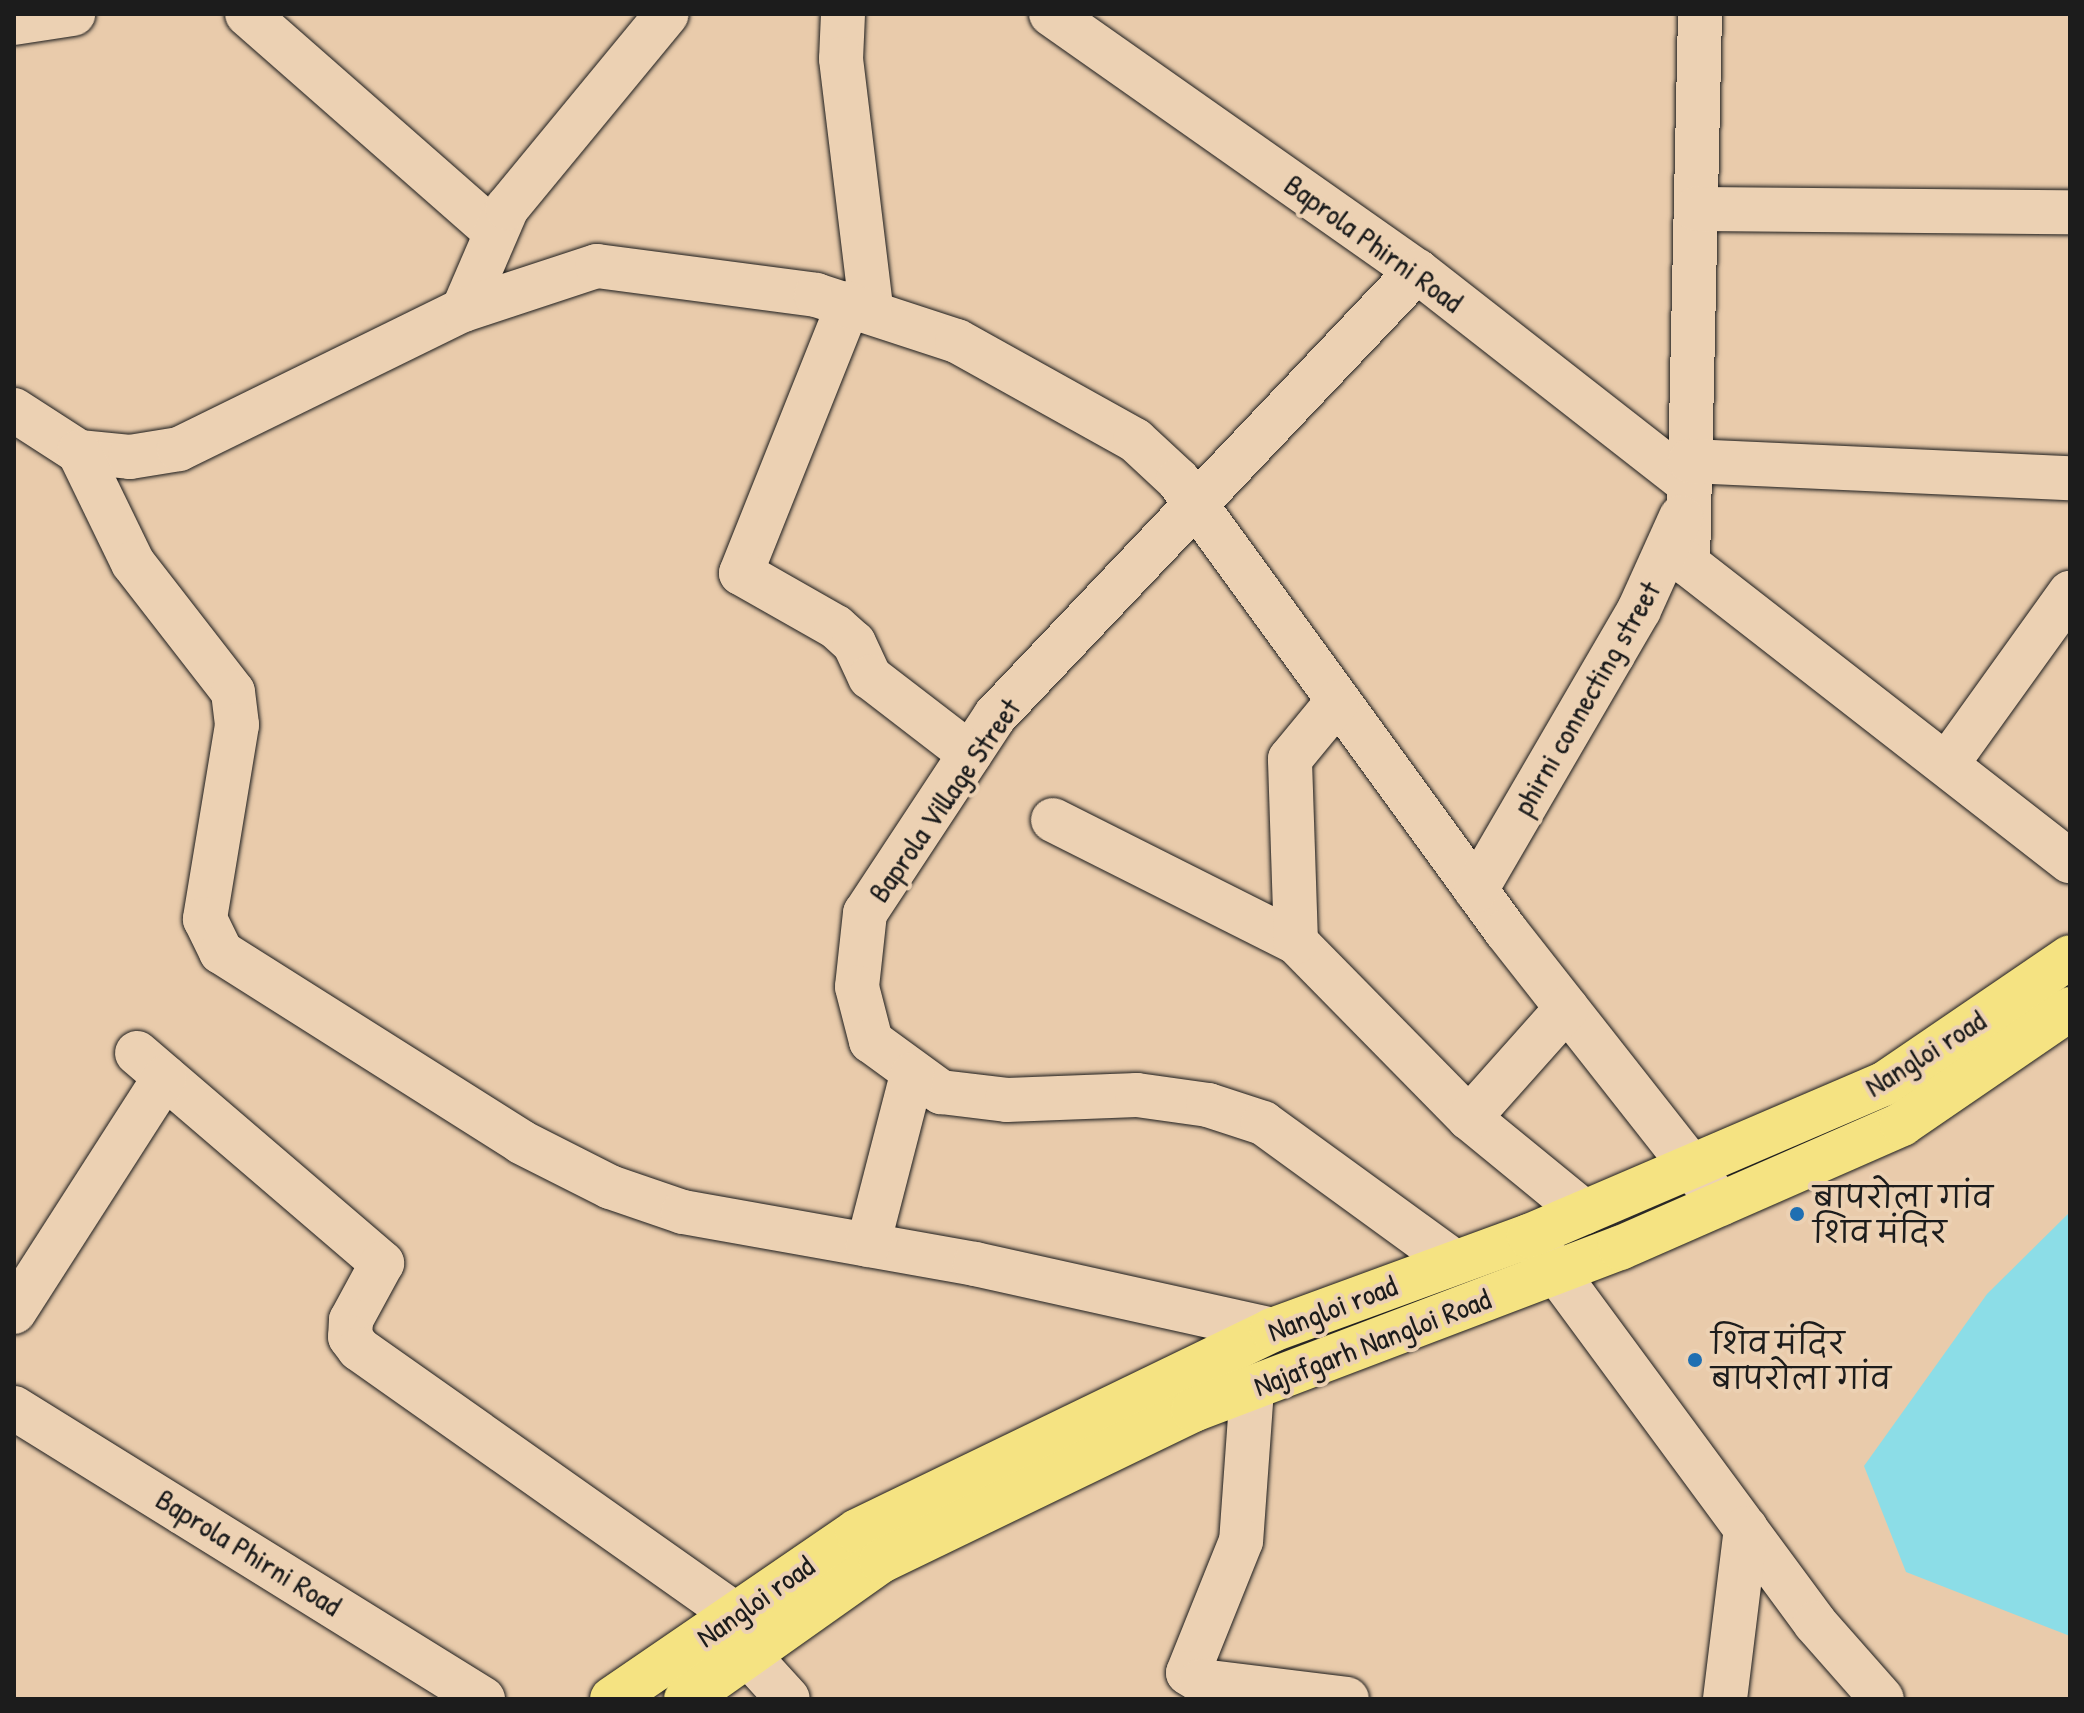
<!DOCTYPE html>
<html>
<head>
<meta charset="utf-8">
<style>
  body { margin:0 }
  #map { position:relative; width:2084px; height:1713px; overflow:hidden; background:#e9cbab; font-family:"Patrick Hand","Playpen Sans Deva",sans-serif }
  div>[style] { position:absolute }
  .water>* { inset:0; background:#8cdde7 }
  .roads { filter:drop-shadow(0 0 2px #1c1c1c) drop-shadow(0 0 2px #1c1c1c) }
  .minor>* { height:44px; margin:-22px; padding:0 22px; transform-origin:22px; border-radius:22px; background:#ecd1b3 }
  .major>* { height:44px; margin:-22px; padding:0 22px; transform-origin:22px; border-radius:22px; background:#f5e382 }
  .dots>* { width:22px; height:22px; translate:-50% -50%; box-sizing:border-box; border:4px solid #ecd1b3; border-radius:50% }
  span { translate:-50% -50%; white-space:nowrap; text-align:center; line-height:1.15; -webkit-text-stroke:8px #ecd1b3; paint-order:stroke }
  .street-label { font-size:30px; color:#1c1c1c }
  .poi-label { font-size:30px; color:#1c1c1c }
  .left { translate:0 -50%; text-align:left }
  .frame { position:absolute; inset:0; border:16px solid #1c1c1c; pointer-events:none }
</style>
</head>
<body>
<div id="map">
  <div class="water">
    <div style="clip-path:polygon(2070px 1212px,2070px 1636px,1906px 1572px,1864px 1466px,1987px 1294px)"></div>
  </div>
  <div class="roads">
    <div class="minor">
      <div style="left:247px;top:14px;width:327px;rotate:41.3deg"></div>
      <div style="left:843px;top:14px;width:45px;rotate:92.5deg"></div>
      <div style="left:841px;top:59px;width:251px;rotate:83.1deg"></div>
      <div style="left:1051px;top:14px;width:447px;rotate:35.1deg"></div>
      <div style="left:1417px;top:271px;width:344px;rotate:38deg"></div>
      <div style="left:1700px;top:14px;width:550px;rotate:91.25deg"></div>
      <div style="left:1688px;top:564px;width:484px;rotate:37.9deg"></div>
      <div style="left:14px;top:23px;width:60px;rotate:-8.7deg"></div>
      <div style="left:1696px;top:209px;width:374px;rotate:0.5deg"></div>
      <div style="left:1417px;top:271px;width:613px;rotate:133.48deg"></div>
      <div style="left:995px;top:716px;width:236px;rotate:123.4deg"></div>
      <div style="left:865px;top:913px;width:74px;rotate:96.2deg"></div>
      <div style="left:857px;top:987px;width:56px;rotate:75.5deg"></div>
      <div style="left:871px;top:1041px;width:87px;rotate:36.1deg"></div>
      <div style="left:941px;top:1092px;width:66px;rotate:6.9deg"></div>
      <div style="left:1007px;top:1100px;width:130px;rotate:-2.2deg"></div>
      <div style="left:1137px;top:1095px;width:72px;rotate:8deg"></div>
      <div style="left:1208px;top:1105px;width:58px;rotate:18.1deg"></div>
      <div style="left:1263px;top:1123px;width:236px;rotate:36deg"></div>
      <div style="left:849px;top:303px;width:291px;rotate:111.8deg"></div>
      <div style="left:741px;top:573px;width:109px;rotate:29.6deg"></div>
      <div style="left:836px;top:627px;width:24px;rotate:42deg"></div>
      <div style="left:854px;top:643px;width:38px;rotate:65deg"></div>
      <div style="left:870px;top:677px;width:126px;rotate:37.6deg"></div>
      <div style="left:463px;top:310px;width:111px;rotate:-66.7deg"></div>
      <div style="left:507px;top:208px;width:251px;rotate:-50.5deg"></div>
      <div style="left:14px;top:410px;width:77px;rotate:32.9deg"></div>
      <div style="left:79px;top:452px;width:51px;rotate:5.6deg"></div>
      <div style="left:130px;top:457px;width:50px;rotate:-9.3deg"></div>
      <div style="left:179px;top:449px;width:316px;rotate:-26.1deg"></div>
      <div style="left:463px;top:310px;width:141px;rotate:-18.2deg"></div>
      <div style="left:597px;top:266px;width:221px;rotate:7.5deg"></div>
      <div style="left:816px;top:295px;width:148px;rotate:18.1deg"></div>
      <div style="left:957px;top:341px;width:204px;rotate:29.1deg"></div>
      <div style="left:1135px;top:440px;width:59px;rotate:42.9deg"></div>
      <div style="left:1178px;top:480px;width:558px;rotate:53.97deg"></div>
      <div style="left:1506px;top:931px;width:347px;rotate:51.8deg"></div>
      <div style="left:79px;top:452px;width:123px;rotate:64.1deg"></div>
      <div style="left:133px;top:563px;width:163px;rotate:52.2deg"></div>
      <div style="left:233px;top:692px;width:33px;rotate:83deg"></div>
      <div style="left:237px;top:725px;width:197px;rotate:99.4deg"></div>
      <div style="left:205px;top:919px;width:37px;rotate:64deg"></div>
      <div style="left:221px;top:952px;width:355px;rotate:32.3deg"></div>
      <div style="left:521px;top:1142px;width:100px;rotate:26.8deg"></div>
      <div style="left:610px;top:1187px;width:77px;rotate:18.9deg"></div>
      <div style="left:683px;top:1212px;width:297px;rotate:10.1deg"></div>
      <div style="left:975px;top:1264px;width:304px;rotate:12.5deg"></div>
      <div style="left:1690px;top:461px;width:380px;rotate:2.6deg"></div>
      <div style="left:1947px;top:764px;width:211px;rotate:-54.3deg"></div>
      <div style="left:1053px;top:820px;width:272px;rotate:26.7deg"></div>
      <div style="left:1296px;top:942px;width:247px;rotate:45.5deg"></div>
      <div style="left:1469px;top:1118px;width:149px;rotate:39.3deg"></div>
      <div style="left:1476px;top:890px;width:324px;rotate:-59.8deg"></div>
      <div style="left:1639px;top:610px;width:102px;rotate:-65.7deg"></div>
      <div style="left:1296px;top:942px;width:183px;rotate:-91.9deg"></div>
      <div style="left:1290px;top:759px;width:74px;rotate:-50.5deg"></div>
      <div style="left:137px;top:1053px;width:323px;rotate:40.6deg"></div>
      <div style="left:382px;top:1263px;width:65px;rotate:118.5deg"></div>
      <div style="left:351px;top:1320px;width:17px;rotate:93deg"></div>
      <div style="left:350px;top:1337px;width:15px;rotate:53deg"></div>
      <div style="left:359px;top:1349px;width:460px;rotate:35.2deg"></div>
      <div style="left:1469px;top:1118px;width:147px;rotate:-48.3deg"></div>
      <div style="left:1535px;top:1243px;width:472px;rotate:53.6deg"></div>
      <div style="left:1815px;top:1623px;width:101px;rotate:48.6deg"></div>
      <div style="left:868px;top:1245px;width:176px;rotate:-75.5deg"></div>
      <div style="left:14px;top:1312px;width:279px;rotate:-57.3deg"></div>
      <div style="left:1252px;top:1389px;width:152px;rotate:94.1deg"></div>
      <div style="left:1241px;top:1541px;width:142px;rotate:111.9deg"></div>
      <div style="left:1188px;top:1673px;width:15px;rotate:32deg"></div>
      <div style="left:1201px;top:1681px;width:147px;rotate:7deg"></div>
      <div style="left:14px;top:1408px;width:552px;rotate:31.82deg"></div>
      <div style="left:748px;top:1655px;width:59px;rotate:47.7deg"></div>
      <div style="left:1725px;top:1699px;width:172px;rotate:-83deg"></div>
    </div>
    <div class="major">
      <div style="left:612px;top:1699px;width:297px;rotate:-34.4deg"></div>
      <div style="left:857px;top:1531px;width:461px;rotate:-25.8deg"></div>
      <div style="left:1272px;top:1330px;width:274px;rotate:-20.1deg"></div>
      <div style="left:1529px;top:1236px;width:386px;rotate:-23.2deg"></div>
      <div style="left:1884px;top:1084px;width:225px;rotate:-34.3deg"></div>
      <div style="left:686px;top:1699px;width:239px;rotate:-35.3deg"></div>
      <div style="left:881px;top:1561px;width:347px;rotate:-25.8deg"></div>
      <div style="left:1193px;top:1410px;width:457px;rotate:-20.8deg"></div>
      <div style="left:1620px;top:1248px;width:308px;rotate:-23.7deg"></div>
      <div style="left:1902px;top:1124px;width:204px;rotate:-34.4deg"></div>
    </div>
  </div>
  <div class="dots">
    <div style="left:1797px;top:1214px;background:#1f6fb2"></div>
    <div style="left:1695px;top:1360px;background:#1f6fb2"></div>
  </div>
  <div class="street-label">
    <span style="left:1374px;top:243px;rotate:36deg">Baprola Phirni Road</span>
    <span style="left:1586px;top:698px;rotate:-60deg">phirni connecting street</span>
    <span style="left:944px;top:800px;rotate:-55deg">Baprola Village Street</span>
    <span style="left:1925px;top:1053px;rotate:-32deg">Nangloi road</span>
    <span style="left:1332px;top:1308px;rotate:-21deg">Nangloi road</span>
    <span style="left:1372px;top:1342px;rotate:-21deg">Najafgarh Nangloi Road</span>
    <span style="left:249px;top:1552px;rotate:32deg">Baprola Phirni Road</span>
    <span style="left:755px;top:1601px;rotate:-35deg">Nangloi road</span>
  </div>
  <div class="poi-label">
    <span class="left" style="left:1813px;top:1214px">बापरोला गांव<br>शिव मंदिर</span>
    <span class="left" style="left:1711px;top:1360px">शिव मंदिर<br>बापरोला गांव</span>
  </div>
  <div class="frame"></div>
</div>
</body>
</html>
